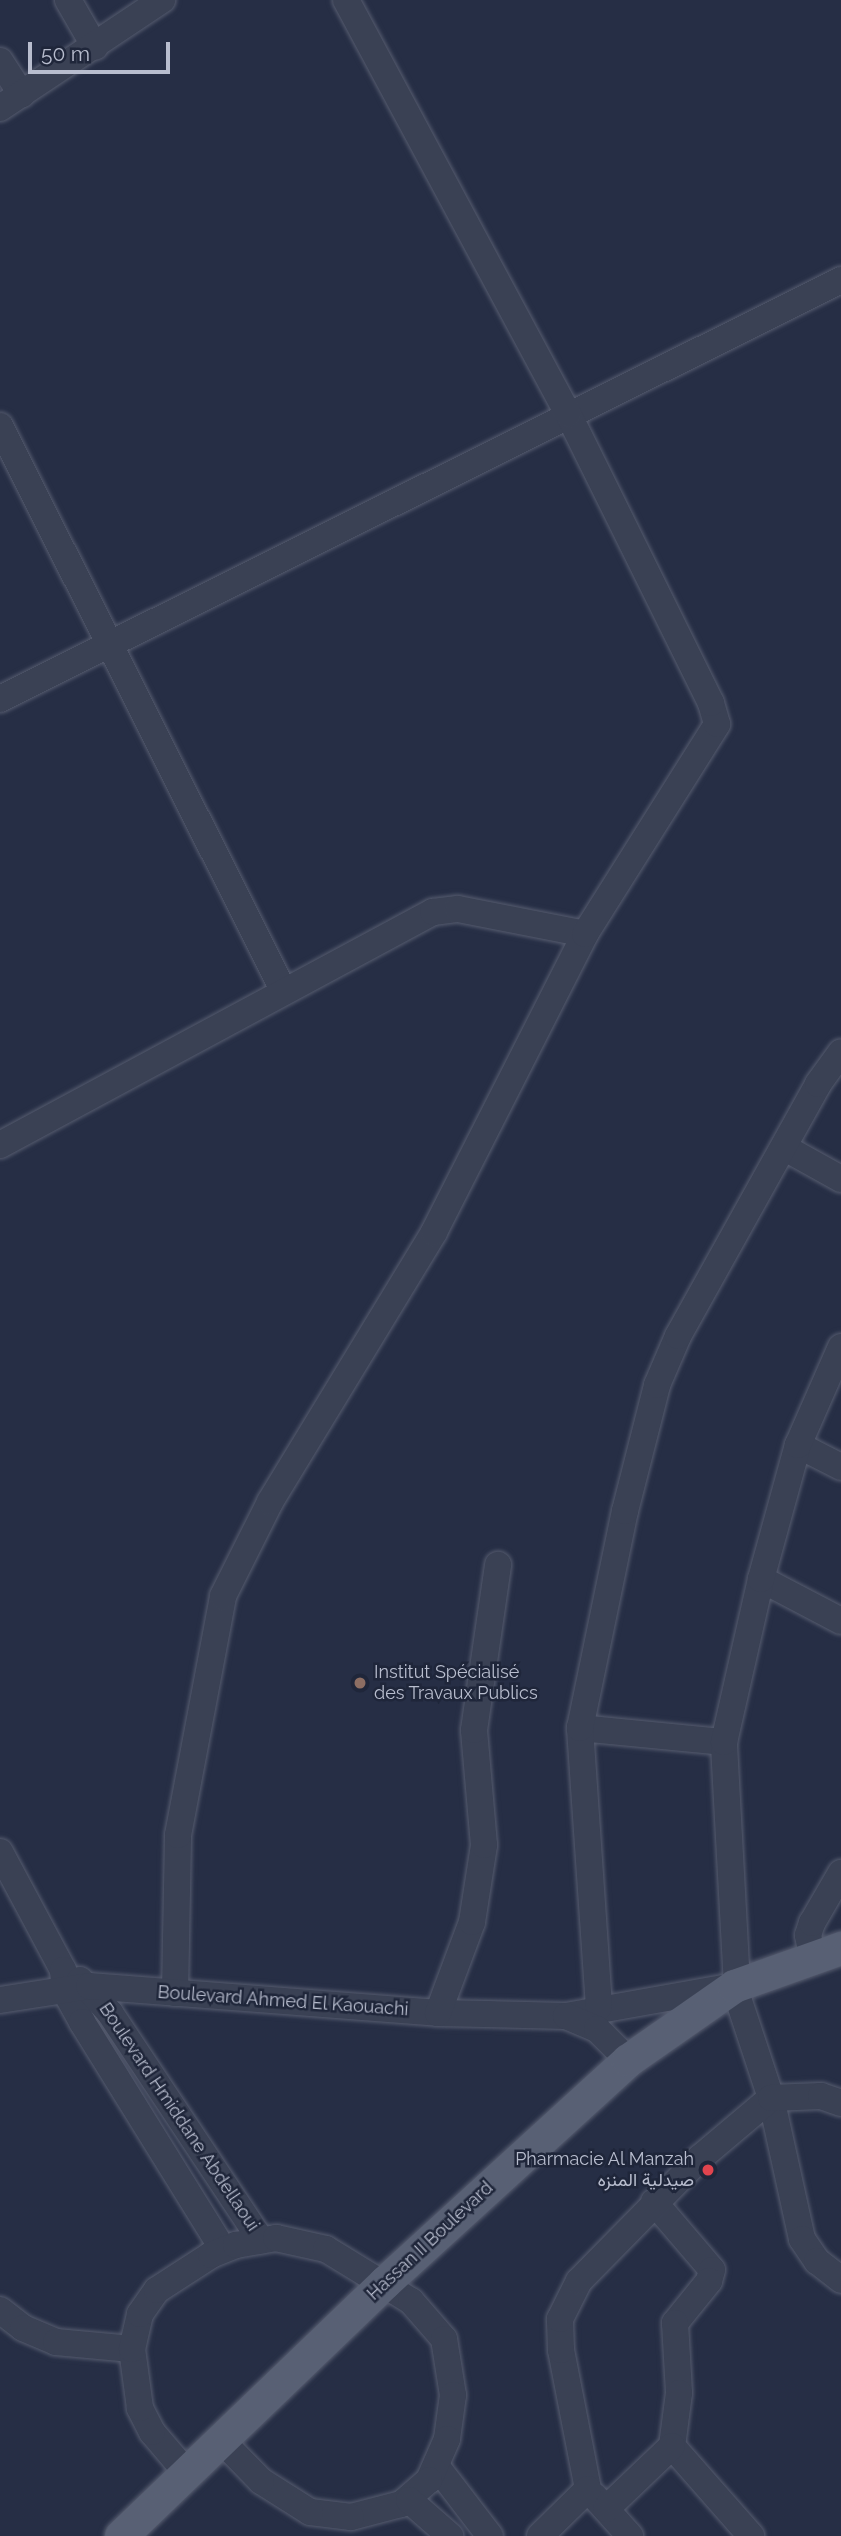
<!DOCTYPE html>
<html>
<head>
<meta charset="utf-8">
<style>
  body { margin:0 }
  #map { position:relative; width:841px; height:2536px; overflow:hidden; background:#262e45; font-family:Raleway,Vazirmatn,sans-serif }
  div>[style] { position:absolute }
  .roads { filter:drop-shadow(0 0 2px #565c6f) drop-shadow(0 0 2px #565c6f) }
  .minor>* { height:26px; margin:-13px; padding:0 13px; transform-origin:13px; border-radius:13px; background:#3a4154 }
  .major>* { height:33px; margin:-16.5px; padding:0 16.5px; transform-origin:16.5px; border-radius:16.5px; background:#586074 }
  .dots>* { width:19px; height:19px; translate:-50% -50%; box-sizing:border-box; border:4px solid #1f263a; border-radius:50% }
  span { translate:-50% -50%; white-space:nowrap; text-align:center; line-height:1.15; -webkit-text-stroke:5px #1f263a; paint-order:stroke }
  .poi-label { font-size:18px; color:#b8bdce }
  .left { translate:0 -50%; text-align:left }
  .right { translate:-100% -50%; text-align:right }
  .street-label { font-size:18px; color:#b8bdce }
  .scale { position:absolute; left:28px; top:42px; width:142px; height:32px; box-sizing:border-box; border:4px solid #b8bdce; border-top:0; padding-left:9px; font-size:21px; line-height:24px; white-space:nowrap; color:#b8bdce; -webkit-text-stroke:5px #1f263a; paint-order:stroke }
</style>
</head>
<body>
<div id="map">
  <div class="roads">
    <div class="minor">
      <div style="left:68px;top:0;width:54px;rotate:60.1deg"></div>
      <div style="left:0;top:61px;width:40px;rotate:57.1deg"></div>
      <div style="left:0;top:108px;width:195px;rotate:-33.7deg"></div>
      <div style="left:0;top:426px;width:633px;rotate:63.35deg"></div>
      <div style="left:0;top:699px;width:940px;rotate:-26.48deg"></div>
      <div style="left:0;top:1145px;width:492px;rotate:-28.3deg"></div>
      <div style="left:433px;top:912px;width:25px;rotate:-7deg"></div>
      <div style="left:458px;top:909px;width:129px;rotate:11.1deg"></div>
      <div style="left:785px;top:1148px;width:64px;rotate:29deg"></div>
      <div style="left:798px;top:1445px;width:48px;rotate:27.1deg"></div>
      <div style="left:761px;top:1579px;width:90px;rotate:27.7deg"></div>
      <div style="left:580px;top:1728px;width:145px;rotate:5.6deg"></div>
      <div style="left:0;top:1852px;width:134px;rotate:61.9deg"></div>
      <div style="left:63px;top:1970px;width:21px;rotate:85deg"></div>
      <div style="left:65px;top:1991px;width:35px;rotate:61deg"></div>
      <div style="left:82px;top:2022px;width:267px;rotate:58.2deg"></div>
      <div style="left:812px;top:1956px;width:21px;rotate:-101deg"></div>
      <div style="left:808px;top:1935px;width:13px;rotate:-72deg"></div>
      <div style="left:812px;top:1923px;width:58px;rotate:-59.9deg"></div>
      <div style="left:80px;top:1980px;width:45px;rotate:47.7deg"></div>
      <div style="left:110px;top:2013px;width:273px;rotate:56.4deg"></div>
      <div style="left:737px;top:1985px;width:243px;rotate:-93.1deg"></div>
      <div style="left:724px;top:1742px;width:167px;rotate:-77.2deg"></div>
      <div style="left:761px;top:1579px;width:139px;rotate:-74.6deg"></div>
      <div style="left:798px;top:1445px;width:107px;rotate:-66.3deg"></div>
      <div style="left:175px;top:1993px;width:158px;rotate:-88.9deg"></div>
      <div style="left:178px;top:1835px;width:243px;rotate:-79.3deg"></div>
      <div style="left:223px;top:1596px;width:105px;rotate:-63.4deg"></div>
      <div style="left:270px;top:1502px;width:316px;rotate:-58.7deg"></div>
      <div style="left:434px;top:1232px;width:334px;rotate:-63.1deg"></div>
      <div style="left:585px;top:934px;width:248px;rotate:-57.8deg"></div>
      <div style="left:717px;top:724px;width:22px;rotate:-106deg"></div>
      <div style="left:711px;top:703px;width:322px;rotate:-116.3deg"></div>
      <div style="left:568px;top:414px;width:470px;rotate:-118.2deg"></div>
      <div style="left:0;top:2000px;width:90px;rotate:-8.9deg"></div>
      <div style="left:89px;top:1986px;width:350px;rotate:4.4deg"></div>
      <div style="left:438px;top:2013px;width:128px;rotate:1.3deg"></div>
      <div style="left:566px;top:2016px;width:171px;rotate:-10.1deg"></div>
      <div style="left:734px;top:1986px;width:118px;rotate:71.7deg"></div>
      <div style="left:771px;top:2098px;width:144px;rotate:77.6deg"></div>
      <div style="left:802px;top:2239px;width:27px;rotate:56deg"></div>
      <div style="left:817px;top:2261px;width:31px;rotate:38deg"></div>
      <div style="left:599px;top:2007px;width:280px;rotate:-93.9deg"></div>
      <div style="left:580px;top:1728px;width:222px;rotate:-78.3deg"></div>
      <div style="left:625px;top:1511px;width:130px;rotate:-75.7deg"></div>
      <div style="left:657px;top:1385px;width:53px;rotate:-66.8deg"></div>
      <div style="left:678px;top:1336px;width:288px;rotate:-60.9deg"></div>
      <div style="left:818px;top:1084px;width:39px;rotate:-54deg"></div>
      <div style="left:438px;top:2013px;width:97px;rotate:-69.5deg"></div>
      <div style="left:472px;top:1922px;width:78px;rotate:-81.1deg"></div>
      <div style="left:484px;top:1845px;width:115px;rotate:-95deg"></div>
      <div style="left:474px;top:1730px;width:167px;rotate:-81.7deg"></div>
      <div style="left:566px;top:2016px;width:34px;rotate:23deg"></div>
      <div style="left:597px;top:2029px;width:44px;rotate:45deg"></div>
      <div style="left:654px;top:2202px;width:89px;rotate:49.5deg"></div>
      <div style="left:712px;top:2270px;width:11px;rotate:105deg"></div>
      <div style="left:709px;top:2281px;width:54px;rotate:129deg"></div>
      <div style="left:675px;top:2323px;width:70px;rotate:86.7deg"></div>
      <div style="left:679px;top:2393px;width:53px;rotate:97.5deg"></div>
      <div style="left:672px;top:2446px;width:120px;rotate:48.7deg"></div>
      <div style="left:0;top:2310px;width:29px;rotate:38deg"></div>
      <div style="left:23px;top:2328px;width:36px;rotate:23deg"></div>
      <div style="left:56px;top:2342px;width:76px;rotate:5.3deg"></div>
      <div style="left:437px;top:2467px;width:87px;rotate:52.5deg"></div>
      <div style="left:186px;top:2472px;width:52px;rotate:-130.4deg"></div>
      <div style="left:152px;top:2432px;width:27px;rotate:-117deg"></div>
      <div style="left:140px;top:2408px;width:60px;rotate:-97.7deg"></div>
      <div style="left:132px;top:2349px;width:36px;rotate:-77deg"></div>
      <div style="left:140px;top:2314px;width:29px;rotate:-55deg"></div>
      <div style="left:157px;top:2290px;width:64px;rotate:-32.9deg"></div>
      <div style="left:211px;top:2255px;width:27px;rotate:-22deg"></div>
      <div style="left:236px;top:2245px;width:41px;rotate:-9.9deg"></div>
      <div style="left:276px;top:2238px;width:51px;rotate:12.4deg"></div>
      <div style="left:326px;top:2249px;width:100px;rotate:31.5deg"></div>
      <div style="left:411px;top:2301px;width:50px;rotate:49deg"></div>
      <div style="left:444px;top:2339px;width:57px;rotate:80.9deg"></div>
      <div style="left:453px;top:2395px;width:44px;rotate:97.8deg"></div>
      <div style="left:447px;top:2439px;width:45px;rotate:113.7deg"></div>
      <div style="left:429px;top:2480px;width:37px;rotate:139deg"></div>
      <div style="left:401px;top:2504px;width:52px;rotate:165.4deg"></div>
      <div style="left:351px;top:2517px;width:41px;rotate:-173deg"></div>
      <div style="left:310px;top:2512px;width:58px;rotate:-147.7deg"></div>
      <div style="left:261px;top:2481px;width:59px;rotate:-134.3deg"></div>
      <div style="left:588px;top:2489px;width:142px;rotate:-101deg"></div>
      <div style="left:561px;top:2350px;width:31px;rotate:-92deg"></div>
      <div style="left:560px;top:2319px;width:42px;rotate:-63.4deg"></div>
      <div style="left:579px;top:2281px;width:173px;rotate:-45.5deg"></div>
      <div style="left:700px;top:2158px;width:93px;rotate:-40.2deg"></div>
      <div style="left:771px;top:2098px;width:50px;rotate:-2.3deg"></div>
      <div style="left:821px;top:2096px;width:21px;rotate:19deg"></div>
      <div style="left:594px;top:2496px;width:54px;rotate:48deg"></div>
      <div style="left:409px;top:2500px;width:55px;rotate:41.3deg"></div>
      <div style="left:606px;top:2509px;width:91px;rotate:-43.7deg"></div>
      <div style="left:540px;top:2536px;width:67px;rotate:-44.4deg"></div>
    </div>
    <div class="major">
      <div style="left:121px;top:2536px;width:366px;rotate:-43.9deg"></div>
      <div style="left:385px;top:2282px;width:329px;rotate:-42.4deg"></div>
      <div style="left:628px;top:2060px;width:129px;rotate:-34.9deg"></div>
      <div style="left:734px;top:1986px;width:114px;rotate:-19.6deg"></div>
    </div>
  </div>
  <div class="dots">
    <div style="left:360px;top:1683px;background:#8d6e63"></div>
    <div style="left:708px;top:2170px;background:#e0444e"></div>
  </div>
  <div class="poi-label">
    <span class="left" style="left:374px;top:1683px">Institut Spécialisé<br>des Travaux Publics</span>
    <span class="right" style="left:694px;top:2170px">Pharmacie Al Manzah<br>صيدلية المنزه</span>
  </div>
  <div class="street-label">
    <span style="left:283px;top:2001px;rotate:4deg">Boulevard Ahmed El Kaouachi</span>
    <span style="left:179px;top:2117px;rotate:56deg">Boulevard Hmiddane Abdellaoui</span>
    <span style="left:430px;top:2241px;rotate:-43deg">Hassan II Boulevard</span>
  </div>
  <div class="scale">50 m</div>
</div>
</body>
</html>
